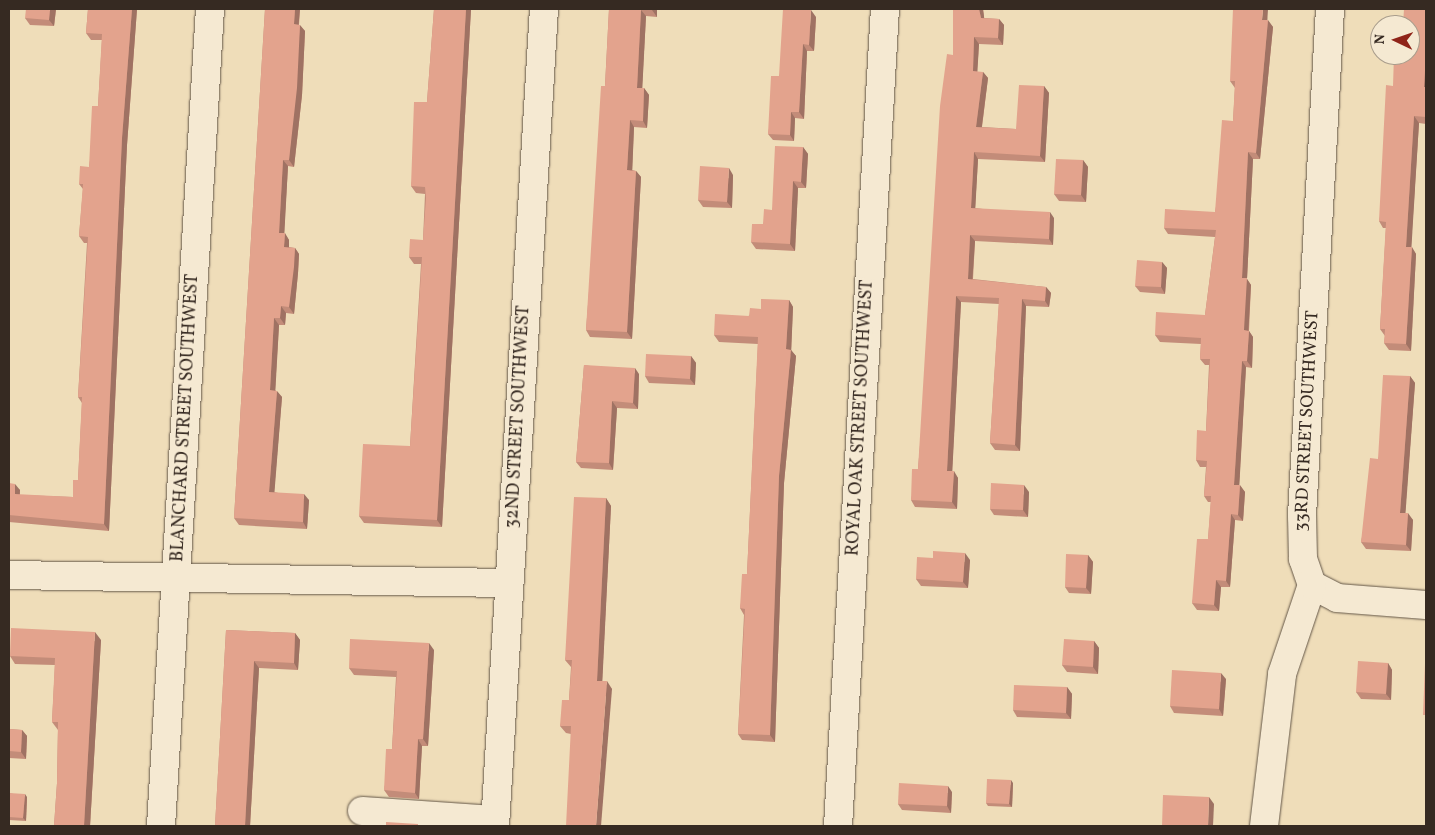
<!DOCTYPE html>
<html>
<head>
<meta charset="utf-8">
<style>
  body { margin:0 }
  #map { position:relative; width:1435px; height:835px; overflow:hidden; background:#efddb9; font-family:Vollkorn,serif }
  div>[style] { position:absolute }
  .roads { filter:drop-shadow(0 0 1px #645748) drop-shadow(0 0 1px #645748) }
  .minor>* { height:28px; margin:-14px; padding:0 14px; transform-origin:14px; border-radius:14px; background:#f5e9d2 }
  .wall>* { inset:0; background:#c38c79 }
  .shaded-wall>* { inset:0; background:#9f7263 }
  .building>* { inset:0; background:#e3a38d }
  span { translate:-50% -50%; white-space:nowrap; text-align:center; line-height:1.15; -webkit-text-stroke:5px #f5e9d2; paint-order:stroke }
  .street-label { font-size:18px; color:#362a22 }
  .frame { position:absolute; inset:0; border:10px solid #362a22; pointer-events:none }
  .north { position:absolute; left:1370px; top:15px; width:50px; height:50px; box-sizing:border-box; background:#f5e9d2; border:1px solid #a99d8c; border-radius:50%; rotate:273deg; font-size:14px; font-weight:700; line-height:20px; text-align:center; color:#362a22 }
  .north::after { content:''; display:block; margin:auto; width:18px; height:22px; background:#8f2418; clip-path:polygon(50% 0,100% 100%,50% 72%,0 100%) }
</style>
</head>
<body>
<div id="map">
  <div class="roads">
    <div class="minor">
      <div style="left:9px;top:575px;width:500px;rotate:0.92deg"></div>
      <div style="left:1312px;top:585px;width:28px;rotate:27deg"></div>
      <div style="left:1337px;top:598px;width:89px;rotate:4.5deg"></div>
      <div style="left:362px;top:811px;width:133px;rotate:3.9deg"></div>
      <div style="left:161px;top:826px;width:818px;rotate:-86.57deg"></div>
      <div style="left:495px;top:826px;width:818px;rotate:-86.57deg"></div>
      <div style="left:838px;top:826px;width:818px;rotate:-86.71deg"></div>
      <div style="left:1264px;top:826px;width:153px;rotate:-83.2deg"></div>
      <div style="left:1282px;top:674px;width:94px;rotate:-71.4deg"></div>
      <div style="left:1312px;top:585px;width:28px;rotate:-109deg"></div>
      <div style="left:1303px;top:559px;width:43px;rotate:-91.3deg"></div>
      <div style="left:1302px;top:516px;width:508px;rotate:-86.84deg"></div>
    </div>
  </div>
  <div class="wall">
    <div style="clip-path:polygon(56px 9px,54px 26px,30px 25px,25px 18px)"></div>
    <div style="clip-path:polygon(88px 9px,137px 9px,127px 145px,109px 531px,9px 522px,9px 483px,20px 490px,20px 495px,73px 497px,78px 480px,82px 403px,78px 397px,87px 243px,84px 243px,79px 236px,83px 189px,79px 184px,89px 167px,98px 106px,102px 40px,91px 40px,86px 33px)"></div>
    <div style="clip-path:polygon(265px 9px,300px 9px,299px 25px,305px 31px,302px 95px,294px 167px,288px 166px,284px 233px,289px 240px,289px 247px,295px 248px,299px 254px,298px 273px,294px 314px,286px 313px,285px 325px,279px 325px,275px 390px,282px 397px,274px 492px,309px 500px,307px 529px,239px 525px,234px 518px)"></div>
    <div style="clip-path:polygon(434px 9px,471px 9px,442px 527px,364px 523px,359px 516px,410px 446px,421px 264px,414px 264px,409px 257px,423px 240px,425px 194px,416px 193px,411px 186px,427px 102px)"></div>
    <div style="clip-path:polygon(609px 9px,657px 9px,657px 17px,646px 16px,642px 88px,644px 88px,649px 95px,647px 128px,634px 127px,632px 170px,636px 171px,641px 177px,632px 339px,590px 337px,586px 330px,605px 86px)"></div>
    <div style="clip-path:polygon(953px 9px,983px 9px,984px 18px,999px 19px,1004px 25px,1003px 45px,979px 44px,977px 72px,983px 72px,988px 78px,982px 127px,1016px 129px,1044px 86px,1049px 93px,1045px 162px,978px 159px,975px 208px,1054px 218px,1053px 245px,975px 241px,973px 279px,1046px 287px,1051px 293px,1049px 307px,1026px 306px,1020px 451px,995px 450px,990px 443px,999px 304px,961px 302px,952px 471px,958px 478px,957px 509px,915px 507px,911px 500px,918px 469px,953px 55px)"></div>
    <div style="clip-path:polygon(1426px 9px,1426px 124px,1419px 123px,1411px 247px,1416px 254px,1411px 351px,1389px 350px,1384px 343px,1385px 336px,1380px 329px,1386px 228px,1383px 228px,1379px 221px)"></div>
    <div style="clip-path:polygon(816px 17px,814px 51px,807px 51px,804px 119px,795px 118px,794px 141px,773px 140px,768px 134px,779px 76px)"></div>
    <div style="clip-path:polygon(1267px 20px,1273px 27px,1260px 159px,1253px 159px,1247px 279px,1251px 285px,1249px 331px,1253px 337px,1252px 368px,1246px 367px,1239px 485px,1245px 492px,1243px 521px,1235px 520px,1230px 587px,1221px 587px,1219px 611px,1197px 610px,1192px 603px,1208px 539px,1211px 502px,1208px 502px,1204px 496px,1206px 467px,1200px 467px,1196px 460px,1206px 431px,1209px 365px,1205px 365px,1200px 359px,1201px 344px,1160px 342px,1155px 335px,1205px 315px,1215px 237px,1168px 234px,1164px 228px,1215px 212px,1233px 121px,1235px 88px,1230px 81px)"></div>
    <div style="clip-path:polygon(803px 147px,808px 154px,806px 188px,798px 188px,795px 251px,756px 249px,751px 242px,772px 210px)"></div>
    <div style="clip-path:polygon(1083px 160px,1088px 167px,1086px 202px,1059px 201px,1054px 194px)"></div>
    <div style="clip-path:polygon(733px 175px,732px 208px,703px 207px,698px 200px)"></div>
    <div style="clip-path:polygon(1162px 262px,1167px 268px,1165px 294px,1140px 292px,1135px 286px)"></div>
    <div style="clip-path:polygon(789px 300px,793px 307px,791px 350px,796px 356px,784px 483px,775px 742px,742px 740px,738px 734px,744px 615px,740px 608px,747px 574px,758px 344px,719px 342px,714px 335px,761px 309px)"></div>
    <div style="clip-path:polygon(691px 356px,696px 363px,695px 385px,649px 383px,645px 376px)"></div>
    <div style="clip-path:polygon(584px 365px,639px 374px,638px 409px,617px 408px,613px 470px,581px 468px,576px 462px)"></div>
    <div style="clip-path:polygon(1410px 376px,1415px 383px,1405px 513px,1413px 520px,1411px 551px,1366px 549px,1361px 542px,1378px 459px)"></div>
    <div style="clip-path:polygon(1029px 492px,1028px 517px,994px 515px,990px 509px)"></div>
    <div style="clip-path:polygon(606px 498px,611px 506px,602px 681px,612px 689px,571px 734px,566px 733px,560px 726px,569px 700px,571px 667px,565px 660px)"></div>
    <div style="clip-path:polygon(1088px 555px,1093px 562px,1091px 594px,1069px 593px,1065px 587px)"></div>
    <div style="clip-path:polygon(970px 560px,968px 588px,921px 586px,916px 579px)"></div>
    <div style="clip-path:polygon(226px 630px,295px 633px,300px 640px,298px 670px,259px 668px,250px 826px,215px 826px)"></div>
    <div style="clip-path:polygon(101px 640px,90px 826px,54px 826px,57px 783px,58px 730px,52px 722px,55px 665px,15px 664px,10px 656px)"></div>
    <div style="clip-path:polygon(1094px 641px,1099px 648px,1098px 674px,1067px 672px,1062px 665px)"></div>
    <div style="clip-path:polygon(434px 650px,428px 746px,422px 746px,419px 799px,389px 797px,384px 790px,392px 749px,396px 677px,354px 675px,349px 668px)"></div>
    <div style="clip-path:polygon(1388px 663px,1392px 670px,1391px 700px,1361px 699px,1356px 692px)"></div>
    <div style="clip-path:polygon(1226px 679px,1223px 716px,1174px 713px,1170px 706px)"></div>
    <div style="clip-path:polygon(1067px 687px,1072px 694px,1071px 719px,1017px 717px,1013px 710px)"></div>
    <div style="clip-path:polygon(9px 729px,22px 730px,27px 736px,26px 759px,9px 758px)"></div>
    <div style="clip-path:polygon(1013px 783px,1012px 807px,988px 806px,986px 803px)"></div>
    <div style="clip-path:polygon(952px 792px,951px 813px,902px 810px,898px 804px)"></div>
    <div style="clip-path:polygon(9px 793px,27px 797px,26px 821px,9px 820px)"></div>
  </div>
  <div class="shaded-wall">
    <div style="clip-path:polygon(50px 9px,56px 9px,54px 26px,49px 20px)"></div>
    <div style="clip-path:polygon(132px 9px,137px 9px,127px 145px,109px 531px,104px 524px,122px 138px)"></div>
    <div style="clip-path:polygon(295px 9px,300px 9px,298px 31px,294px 24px)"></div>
    <div style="clip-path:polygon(466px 9px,471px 9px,442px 527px,437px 520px)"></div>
    <div style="clip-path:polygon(652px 9px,657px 9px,657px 17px,652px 10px)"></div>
    <div style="clip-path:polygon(979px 9px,983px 9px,985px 24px,981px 18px)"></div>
    <div style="clip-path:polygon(1263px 9px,1268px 9px,1267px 26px,1262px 20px)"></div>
    <div style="clip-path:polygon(641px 10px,646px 16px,642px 94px,637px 88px)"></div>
    <div style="clip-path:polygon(811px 10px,816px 17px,814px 51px,809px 45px)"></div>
    <div style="clip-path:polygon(999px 19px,1004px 25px,1003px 45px,998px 38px)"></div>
    <div style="clip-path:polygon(1268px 20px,1273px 27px,1260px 159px,1256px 153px)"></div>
    <div style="clip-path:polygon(300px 25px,305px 31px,302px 95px,294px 167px,289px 160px)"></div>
    <div style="clip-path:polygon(974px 37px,979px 44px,977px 78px,973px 71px)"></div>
    <div style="clip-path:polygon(803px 44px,807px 51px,804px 119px,799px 112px)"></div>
    <div style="clip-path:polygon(1426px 54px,1426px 91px,1424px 87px)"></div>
    <div style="clip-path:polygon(983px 72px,988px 78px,981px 133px,976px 127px)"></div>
    <div style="clip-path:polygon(1044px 86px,1049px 93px,1045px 162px,1040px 156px)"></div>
    <div style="clip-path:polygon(644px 88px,649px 95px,647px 128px,643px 121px)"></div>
    <div style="clip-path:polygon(791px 112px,795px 118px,794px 141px,790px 135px)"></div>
    <div style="clip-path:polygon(1414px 116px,1419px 123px,1411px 254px,1406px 247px)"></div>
    <div style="clip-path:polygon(630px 120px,634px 127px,632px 177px,627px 170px)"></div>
    <div style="clip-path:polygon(803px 147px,808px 154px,806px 188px,801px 182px)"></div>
    <div style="clip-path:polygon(974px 152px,978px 159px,975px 214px,971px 208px)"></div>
    <div style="clip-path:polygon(1248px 152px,1253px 159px,1247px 279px,1251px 285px,1248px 337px,1244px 330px,1242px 278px)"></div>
    <div style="clip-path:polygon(283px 160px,288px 166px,284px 240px,279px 233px)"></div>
    <div style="clip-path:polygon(1083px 160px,1088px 167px,1086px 202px,1081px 195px)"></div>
    <div style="clip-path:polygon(729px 168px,733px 175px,732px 208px,727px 202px)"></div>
    <div style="clip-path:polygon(636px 171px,641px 177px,632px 339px,627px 332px)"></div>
    <div style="clip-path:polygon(793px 181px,798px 188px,795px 251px,790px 244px)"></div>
    <div style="clip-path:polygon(1050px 212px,1054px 218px,1053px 245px,1049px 239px)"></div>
    <div style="clip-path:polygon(285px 233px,289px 240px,289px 254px,284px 247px)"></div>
    <div style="clip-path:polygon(970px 235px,975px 241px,972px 285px,968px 279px)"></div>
    <div style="clip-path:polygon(1412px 247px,1416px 254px,1411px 351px,1406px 344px)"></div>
    <div style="clip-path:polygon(295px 248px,299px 254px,298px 273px,294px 314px,289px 307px)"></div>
    <div style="clip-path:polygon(1162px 262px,1167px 268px,1165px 294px,1161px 287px)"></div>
    <div style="clip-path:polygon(1046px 287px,1051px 293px,1049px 307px,1045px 301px)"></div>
    <div style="clip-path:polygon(956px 296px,961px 302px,952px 477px,947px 471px)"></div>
    <div style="clip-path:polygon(1022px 299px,1026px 306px,1020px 451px,1015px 445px)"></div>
    <div style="clip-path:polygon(789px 300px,793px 307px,791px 356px,786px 349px)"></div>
    <div style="clip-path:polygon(281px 306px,286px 313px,285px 325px,280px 318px)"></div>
    <div style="clip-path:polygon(274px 318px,279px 325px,275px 397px,270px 390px)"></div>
    <div style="clip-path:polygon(1249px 331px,1253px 337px,1252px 368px,1247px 361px)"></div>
    <div style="clip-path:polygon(791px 350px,796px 356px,784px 483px,775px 742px,770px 735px,779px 476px)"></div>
    <div style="clip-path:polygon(691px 356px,696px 363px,695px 385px,690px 379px)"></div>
    <div style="clip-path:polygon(1242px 361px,1246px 367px,1239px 491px,1234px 485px)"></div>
    <div style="clip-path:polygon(635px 368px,639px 374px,638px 409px,633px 403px)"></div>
    <div style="clip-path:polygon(1410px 376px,1415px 383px,1405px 520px,1400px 513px)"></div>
    <div style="clip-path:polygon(277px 391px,282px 397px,274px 498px,269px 492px)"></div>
    <div style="clip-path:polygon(612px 401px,617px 408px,613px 470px,609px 463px)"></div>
    <div style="clip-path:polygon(954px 471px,958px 478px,957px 509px,952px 502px)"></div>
    <div style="clip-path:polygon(15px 484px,20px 490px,19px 501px,15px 494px)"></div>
    <div style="clip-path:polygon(1024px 485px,1029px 492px,1028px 517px,1023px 510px)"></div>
    <div style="clip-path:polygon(1240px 485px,1245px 492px,1243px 521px,1238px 515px)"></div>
    <div style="clip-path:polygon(304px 494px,309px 500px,307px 529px,303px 522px)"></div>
    <div style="clip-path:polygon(606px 498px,611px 506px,602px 688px,597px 681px)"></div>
    <div style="clip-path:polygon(1408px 513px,1413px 520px,1411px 551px,1406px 545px)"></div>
    <div style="clip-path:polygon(1231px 514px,1235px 520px,1230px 587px,1226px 581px)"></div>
    <div style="clip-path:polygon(965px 553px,970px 560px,968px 588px,963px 582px)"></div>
    <div style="clip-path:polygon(1088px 555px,1093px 562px,1091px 594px,1086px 588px)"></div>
    <div style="clip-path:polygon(1216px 580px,1221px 587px,1219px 611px,1214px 605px)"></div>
    <div style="clip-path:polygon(95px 632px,101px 640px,90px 826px,84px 826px)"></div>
    <div style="clip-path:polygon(295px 633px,300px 640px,298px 670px,294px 663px)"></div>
    <div style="clip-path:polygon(1094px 641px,1099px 648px,1098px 674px,1093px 667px)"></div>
    <div style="clip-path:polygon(429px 643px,434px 650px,428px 746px,423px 739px)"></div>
    <div style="clip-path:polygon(254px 661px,259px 668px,250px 826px,245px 826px)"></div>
    <div style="clip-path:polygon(1388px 663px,1392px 670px,1391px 700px,1386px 694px)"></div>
    <div style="clip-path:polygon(1221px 673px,1226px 679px,1223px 716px,1219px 709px)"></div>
    <div style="clip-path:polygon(607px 681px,612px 689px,601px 826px,596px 826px)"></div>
    <div style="clip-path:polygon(1067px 687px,1072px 694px,1071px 719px,1066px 713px)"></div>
    <div style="clip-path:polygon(22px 730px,27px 736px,26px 759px,21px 752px)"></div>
    <div style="clip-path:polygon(418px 739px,422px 746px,419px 799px,415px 793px)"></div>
    <div style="clip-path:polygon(1011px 780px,1013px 783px,1012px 807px,1009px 804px)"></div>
    <div style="clip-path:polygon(948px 786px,952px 792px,951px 813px,947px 806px)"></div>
    <div style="clip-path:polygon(25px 794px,27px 797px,26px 821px,23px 818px)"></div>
    <div style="clip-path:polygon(1209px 797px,1214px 804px,1213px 826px,1208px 826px)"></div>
  </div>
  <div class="building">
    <div style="clip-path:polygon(26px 9px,50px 9px,49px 20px,25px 18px)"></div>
    <div style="clip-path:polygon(88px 9px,132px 9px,122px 138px,104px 524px,9px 515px,9px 483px,15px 484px,15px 494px,73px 497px,73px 480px,78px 480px,82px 397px,78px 397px,88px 237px,79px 236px,83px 184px,79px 184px,80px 166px,89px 167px,92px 106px,98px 106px,102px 34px,86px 33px)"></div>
    <div style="clip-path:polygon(265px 9px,295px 9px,294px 24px,300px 25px,297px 88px,289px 160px,283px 160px,279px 233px,285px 233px,284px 247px,295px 248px,294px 267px,289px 307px,281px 306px,280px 318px,274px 318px,270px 390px,277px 391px,269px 492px,304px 494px,303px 522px,234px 518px)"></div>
    <div style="clip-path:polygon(434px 9px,466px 9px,437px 520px,359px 516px,363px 444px,410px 446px,422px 257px,409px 257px,410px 239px,423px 240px,426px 198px,425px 187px,411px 186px,414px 102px,427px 102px)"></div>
    <div style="clip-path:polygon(609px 9px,652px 9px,652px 10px,641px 10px,637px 88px,644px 88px,643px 121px,630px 120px,627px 170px,636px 171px,627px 332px,586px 330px,601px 86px,605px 86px)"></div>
    <div style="clip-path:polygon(783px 9px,811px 10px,809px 45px,803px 44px,799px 112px,791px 112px,790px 135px,768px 134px,771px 76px,779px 76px)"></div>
    <div style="clip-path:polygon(953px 9px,979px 9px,981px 18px,999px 19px,998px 38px,974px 37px,973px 71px,983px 72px,976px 127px,1016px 129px,1019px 85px,1044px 86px,1040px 156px,974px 152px,971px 208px,1050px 212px,1049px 239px,970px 235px,968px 279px,1046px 287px,1045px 301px,1022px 299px,1015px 445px,990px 443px,999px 298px,956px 296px,947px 471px,954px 471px,952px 502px,911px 500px,912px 469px,918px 469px,940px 106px,947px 54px,953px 55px)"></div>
    <div style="clip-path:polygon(1233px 9px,1263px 9px,1262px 20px,1268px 20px,1256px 153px,1248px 152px,1242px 278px,1247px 278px,1244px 330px,1249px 331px,1247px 361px,1242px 361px,1234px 485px,1240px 485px,1238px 515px,1231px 514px,1226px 581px,1216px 580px,1214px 605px,1192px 603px,1197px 539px,1208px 539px,1211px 496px,1204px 496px,1207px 461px,1196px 460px,1197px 430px,1206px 431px,1210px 359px,1200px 359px,1201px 338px,1155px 335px,1156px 312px,1205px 315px,1216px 230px,1164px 228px,1165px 209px,1215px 212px,1222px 120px,1233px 121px,1235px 81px,1230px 81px)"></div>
    <div style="clip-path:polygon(1404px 9px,1426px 9px,1426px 54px,1424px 87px,1426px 87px,1426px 117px,1414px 116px,1406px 247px,1412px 247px,1406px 344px,1384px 343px,1385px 329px,1380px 329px,1386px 222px,1379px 221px,1386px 85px,1393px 86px,1394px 55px,1410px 55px,1410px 25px,1403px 25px)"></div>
    <div style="clip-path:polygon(775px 146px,803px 147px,801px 182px,793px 181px,790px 244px,751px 242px,752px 224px,763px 224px,764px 209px,772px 210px)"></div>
    <div style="clip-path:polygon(1056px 159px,1083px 160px,1081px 195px,1054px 194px)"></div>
    <div style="clip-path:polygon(700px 166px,729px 168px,727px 202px,698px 200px)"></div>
    <div style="clip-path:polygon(1137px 260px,1162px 262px,1161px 287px,1135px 286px)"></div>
    <div style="clip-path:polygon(761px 299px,789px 300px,786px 349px,791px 350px,779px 476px,770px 735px,738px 734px,745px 609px,740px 608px,742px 574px,747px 574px,758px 337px,714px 335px,715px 314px,749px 316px,750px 308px,761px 309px)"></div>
    <div style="clip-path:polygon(646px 354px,691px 356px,690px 379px,645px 376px)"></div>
    <div style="clip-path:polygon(584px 365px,635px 368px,633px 403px,612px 401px,609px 463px,576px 462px)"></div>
    <div style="clip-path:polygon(1383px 375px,1410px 376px,1400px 513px,1408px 513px,1406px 545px,1361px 542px,1370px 458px,1378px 459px)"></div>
    <div style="clip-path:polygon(991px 483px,1024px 485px,1023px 510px,990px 509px)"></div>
    <div style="clip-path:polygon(574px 497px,606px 498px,597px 681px,607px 681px,596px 826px,566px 826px,571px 726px,560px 726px,562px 700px,569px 700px,572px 660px,565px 660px)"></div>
    <div style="clip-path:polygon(933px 551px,965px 553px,963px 582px,916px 579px,917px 557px,933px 558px)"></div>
    <div style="clip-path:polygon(1066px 554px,1088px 555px,1086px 588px,1065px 587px)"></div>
    <div style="clip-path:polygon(11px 628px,95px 632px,84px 826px,54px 826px,57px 783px,58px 722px,52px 722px,55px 658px,10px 656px)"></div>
    <div style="clip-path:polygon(226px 630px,295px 633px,294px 663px,254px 661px,245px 826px,215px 826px)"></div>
    <div style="clip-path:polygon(350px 639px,429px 643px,423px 739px,418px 739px,415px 793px,384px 790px,386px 749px,392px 749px,397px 671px,349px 668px)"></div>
    <div style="clip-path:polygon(1064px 639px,1094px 641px,1093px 667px,1062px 665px)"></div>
    <div style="clip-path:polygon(1358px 661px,1388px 663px,1386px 694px,1356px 692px)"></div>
    <div style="clip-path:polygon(1425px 664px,1426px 664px,1426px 715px,1423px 715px)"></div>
    <div style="clip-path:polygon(1172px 670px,1221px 673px,1219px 709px,1170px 706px)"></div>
    <div style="clip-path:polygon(1014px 685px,1067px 687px,1066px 713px,1013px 710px)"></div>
    <div style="clip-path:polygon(9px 729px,22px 730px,21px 752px,9px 751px)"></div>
    <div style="clip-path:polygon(987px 779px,1011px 780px,1009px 804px,986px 803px)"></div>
    <div style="clip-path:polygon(899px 783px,948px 786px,947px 806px,898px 804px)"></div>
    <div style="clip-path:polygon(9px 793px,25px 794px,23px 818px,9px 817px)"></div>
    <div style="clip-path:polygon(1163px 795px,1209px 797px,1208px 826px,1162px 826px)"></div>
    <div style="clip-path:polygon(386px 822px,418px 824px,418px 826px,386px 826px)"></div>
  </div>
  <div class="street-label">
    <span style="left:519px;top:417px;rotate:-87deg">32ND STREET SOUTHWEST</span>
    <span style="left:186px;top:418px;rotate:-87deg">BLANCHARD STREET SOUTHWEST</span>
    <span style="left:861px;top:418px;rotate:-87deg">ROYAL OAK STREET SOUTHWEST</span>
    <span style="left:1308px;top:421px;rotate:-87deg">33RD STREET SOUTHWEST</span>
  </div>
  <div class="frame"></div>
  <div class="north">N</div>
</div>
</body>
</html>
